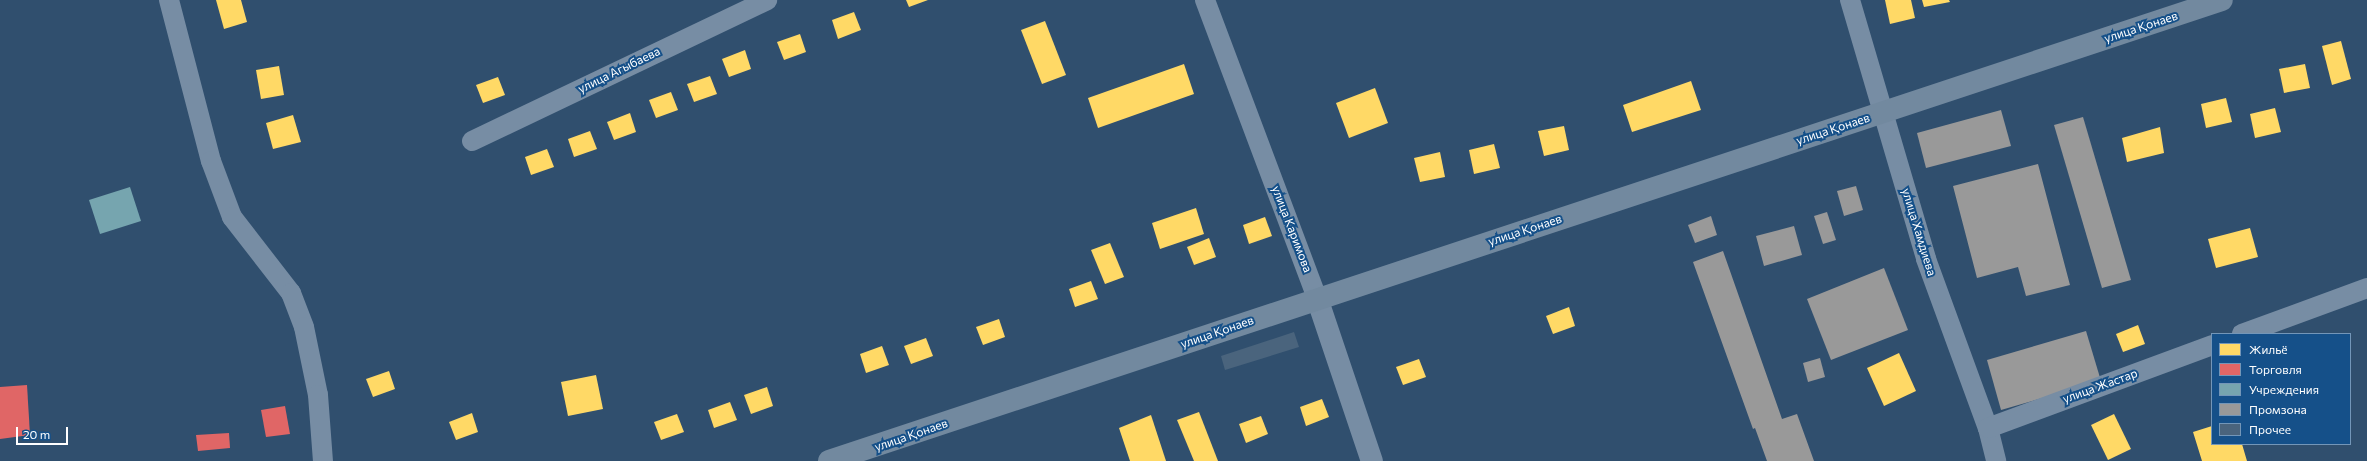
<!DOCTYPE html>
<html>
<head>
<meta charset="utf-8">
<style>
  body { margin:0 }
  #map { position:relative; width:2367px; height:461px; overflow:hidden; background:#304f6e; font-family:Commissioner,sans-serif }
  div>[style] { position:absolute }
  .homes>* { inset:0; background:#ffd966 }
  .shops>* { inset:0; background:#e06666 }
  .public>* { inset:0; background:#76a5af }
  .industry>* { inset:0; background:#999 }
  .building>* { inset:0; background:#4a647d }
  .minor>* { height:20px; margin:-10px; padding:0 10px; transform-origin:10px; border-radius:10px; background:#778da4 }
  .tertiary>* { height:22px; margin:-11px; padding:0 11px; transform-origin:11px; border-radius:11px; background:#778da4 }
  .secondary>* { height:22px; margin:-11px; padding:0 11px; transform-origin:11px; border-radius:11px; background:#72899f }
  span { translate:-50% -50%; white-space:nowrap; text-align:center; line-height:1.15; -webkit-text-stroke:4px #155089; paint-order:stroke }
  .street-label { font-size:12px; color:#fff }
  .legend { position:absolute; left:2211px; top:333px; width:140px; height:112px; box-sizing:border-box; background:#155089; border:1px solid #7396b8; margin:0; padding:5px 7px; list-style:none; font-size:12px; color:#fff }
  .legend li { display:flex; align-items:center; gap:8px; height:20px }
  .legend b { width:20px; border:1px solid #7396b8 }
  .scale { position:absolute; left:16px; top:427px; width:52px; height:18px; box-sizing:border-box; border:2px solid #fff; border-top:0; padding-left:5px; font-size:12px; line-height:14px; white-space:nowrap; color:#fff; -webkit-text-stroke:3px #155089; paint-order:stroke }
</style>
</head>
<body>
<div id="map">
  <div class="homes">
    <div style="clip-path:polygon(216px 0,241px 0,247px 22px,224px 29px)"></div>
    <div style="clip-path:polygon(906px 0,928px 0,909px 7px)"></div>
    <div style="clip-path:polygon(1885px 0,1911px 0,1915px 18px,1890px 24px)"></div>
    <div style="clip-path:polygon(1922px 0,1949px 0,1950px 2px,1924px 7px)"></div>
    <div style="clip-path:polygon(854px 12px,861px 30px,838px 39px,832px 20px)"></div>
    <div style="clip-path:polygon(1045px 21px,1066px 75px,1042px 84px,1021px 30px)"></div>
    <div style="clip-path:polygon(800px 34px,806px 52px,784px 60px,777px 42px)"></div>
    <div style="clip-path:polygon(2341px 41px,2351px 79px,2332px 85px,2322px 46px)"></div>
    <div style="clip-path:polygon(745px 50px,751px 69px,729px 77px,722px 59px)"></div>
    <div style="clip-path:polygon(1184px 64px,1194px 94px,1098px 128px,1088px 98px)"></div>
    <div style="clip-path:polygon(2305px 64px,2310px 88px,2284px 93px,2279px 69px)"></div>
    <div style="clip-path:polygon(279px 66px,284px 95px,261px 99px,256px 70px)"></div>
    <div style="clip-path:polygon(710px 76px,717px 94px,694px 102px,687px 84px)"></div>
    <div style="clip-path:polygon(498px 77px,505px 95px,483px 103px,476px 85px)"></div>
    <div style="clip-path:polygon(1691px 81px,1701px 110px,1632px 132px,1623px 105px)"></div>
    <div style="clip-path:polygon(1375px 88px,1388px 123px,1349px 138px,1336px 103px)"></div>
    <div style="clip-path:polygon(671px 92px,678px 110px,656px 118px,649px 100px)"></div>
    <div style="clip-path:polygon(2226px 98px,2232px 122px,2206px 128px,2201px 104px)"></div>
    <div style="clip-path:polygon(2275px 108px,2281px 132px,2255px 138px,2250px 114px)"></div>
    <div style="clip-path:polygon(630px 113px,636px 132px,614px 140px,607px 122px)"></div>
    <div style="clip-path:polygon(293px 115px,301px 142px,273px 149px,266px 123px)"></div>
    <div style="clip-path:polygon(1564px 126px,1569px 150px,1544px 156px,1538px 131px)"></div>
    <div style="clip-path:polygon(2160px 127px,2164px 153px,2127px 162px,2122px 138px)"></div>
    <div style="clip-path:polygon(590px 131px,597px 149px,574px 157px,568px 139px)"></div>
    <div style="clip-path:polygon(1494px 144px,1500px 168px,1474px 174px,1469px 150px)"></div>
    <div style="clip-path:polygon(547px 149px,554px 167px,531px 175px,525px 157px)"></div>
    <div style="clip-path:polygon(1440px 152px,1445px 177px,1420px 182px,1414px 158px)"></div>
    <div style="clip-path:polygon(1196px 208px,1204px 234px,1160px 249px,1152px 223px)"></div>
    <div style="clip-path:polygon(1265px 217px,1272px 236px,1249px 244px,1243px 225px)"></div>
    <div style="clip-path:polygon(2250px 228px,2258px 257px,2216px 268px,2208px 239px)"></div>
    <div style="clip-path:polygon(1209px 238px,1216px 257px,1194px 265px,1187px 247px)"></div>
    <div style="clip-path:polygon(1110px 243px,1124px 277px,1105px 284px,1091px 250px)"></div>
    <div style="clip-path:polygon(1091px 281px,1098px 299px,1075px 307px,1069px 289px)"></div>
    <div style="clip-path:polygon(1569px 307px,1575px 326px,1553px 334px,1546px 316px)"></div>
    <div style="clip-path:polygon(999px 319px,1005px 337px,983px 345px,976px 327px)"></div>
    <div style="clip-path:polygon(2138px 325px,2145px 344px,2123px 352px,2116px 334px)"></div>
    <div style="clip-path:polygon(926px 338px,933px 356px,911px 364px,904px 346px)"></div>
    <div style="clip-path:polygon(882px 346px,889px 365px,866px 373px,860px 354px)"></div>
    <div style="clip-path:polygon(1899px 353px,1916px 391px,1884px 406px,1867px 368px)"></div>
    <div style="clip-path:polygon(1419px 359px,1426px 377px,1403px 385px,1396px 367px)"></div>
    <div style="clip-path:polygon(389px 371px,395px 389px,373px 397px,366px 379px)"></div>
    <div style="clip-path:polygon(596px 375px,603px 409px,568px 416px,561px 382px)"></div>
    <div style="clip-path:polygon(767px 387px,773px 406px,751px 414px,744px 395px)"></div>
    <div style="clip-path:polygon(1322px 399px,1329px 417px,1306px 426px,1300px 407px)"></div>
    <div style="clip-path:polygon(730px 402px,737px 420px,714px 428px,708px 410px)"></div>
    <div style="clip-path:polygon(1199px 412px,1218px 461px,1194px 461px,1177px 420px)"></div>
    <div style="clip-path:polygon(472px 413px,478px 432px,456px 440px,449px 422px)"></div>
    <div style="clip-path:polygon(677px 414px,684px 432px,661px 440px,654px 422px)"></div>
    <div style="clip-path:polygon(2114px 414px,2131px 449px,2108px 460px,2091px 425px)"></div>
    <div style="clip-path:polygon(1151px 415px,1166px 461px,1130px 461px,1119px 428px)"></div>
    <div style="clip-path:polygon(1261px 416px,1268px 434px,1246px 443px,1239px 424px)"></div>
    <div style="clip-path:polygon(2212px 426px,2212px 444px,2242px 444px,2247px 461px,2202px 461px,2193px 432px)"></div>
  </div>
  <div class="shops">
    <div style="clip-path:polygon(27px 385px,30px 435px,0 439px,0 387px)"></div>
    <div style="clip-path:polygon(285px 406px,290px 434px,266px 437px,261px 410px)"></div>
    <div style="clip-path:polygon(229px 433px,230px 448px,198px 451px,196px 435px)"></div>
  </div>
  <div class="public">
    <div style="clip-path:polygon(130px 187px,141px 221px,100px 234px,89px 200px)"></div>
  </div>
  <div class="industry">
    <div style="clip-path:polygon(2001px 110px,2011px 146px,1926px 168px,1917px 133px)"></div>
    <div style="clip-path:polygon(2083px 117px,2131px 280px,2102px 288px,2054px 125px)"></div>
    <div style="clip-path:polygon(2038px 164px,2070px 285px,2026px 296px,2018px 267px,1977px 278px,1953px 186px)"></div>
    <div style="clip-path:polygon(1856px 186px,1863px 210px,1844px 216px,1837px 191px)"></div>
    <div style="clip-path:polygon(1827px 212px,1836px 240px,1823px 244px,1814px 216px)"></div>
    <div style="clip-path:polygon(1711px 216px,1717px 235px,1695px 243px,1688px 225px)"></div>
    <div style="clip-path:polygon(1794px 226px,1802px 255px,1764px 266px,1756px 236px)"></div>
    <div style="clip-path:polygon(1723px 251px,1782px 419px,1797px 414px,1814px 461px,1767px 461px,1755px 428px,1753px 429px,1693px 262px)"></div>
    <div style="clip-path:polygon(1884px 268px,1908px 330px,1831px 360px,1807px 299px)"></div>
    <div style="clip-path:polygon(2086px 331px,2101px 381px,2001px 410px,1987px 360px)"></div>
    <div style="clip-path:polygon(1820px 358px,1825px 377px,1808px 382px,1803px 363px)"></div>
  </div>
  <div class="building">
    <div style="clip-path:polygon(1294px 332px,1299px 347px,1225px 370px,1221px 356px)"></div>
  </div>
  <div class="minor">
    <div style="left:169px;top:0;width:166px;rotate:75.4deg"></div>
    <div style="left:211px;top:161px;width:60px;rotate:69.4deg"></div>
    <div style="left:232px;top:217px;width:96px;rotate:52.2deg"></div>
    <div style="left:291px;top:293px;width:36px;rotate:69deg"></div>
    <div style="left:304px;top:327px;width:69px;rotate:78.4deg"></div>
    <div style="left:318px;top:395px;width:66px;rotate:85.7deg"></div>
    <div style="left:1205px;top:0;width:318px;rotate:69.4deg"></div>
    <div style="left:1850px;top:0;width:270px;rotate:73.6deg"></div>
    <div style="left:1926px;top:259px;width:180px;rotate:69.9deg"></div>
    <div style="left:1988px;top:428px;width:34px;rotate:76deg"></div>
    <div style="left:472px;top:141px;width:327px;rotate:-25.5deg"></div>
    <div style="left:2242px;top:334px;width:133px;rotate:-20.2deg"></div>
    <div style="left:1988px;top:428px;width:239px;rotate:-20.3deg"></div>
  </div>
  <div class="tertiary">
    <div style="left:1317px;top:298px;width:172px;rotate:71.4deg"></div>
  </div>
  <div class="secondary">
    <div style="left:829px;top:461px;width:1467px;rotate:-18.31deg"></div>
  </div>
  <div class="street-label">
    <span style="left:2141px;top:27px;rotate:-18deg">улица Қонаев</span>
    <span style="left:619px;top:70px;rotate:-26deg">улица Агыбаева</span>
    <span style="left:1833px;top:129px;rotate:-18deg">улица Қонаев</span>
    <span style="left:1292px;top:229px;rotate:69deg">улица Каримова</span>
    <span style="left:1525px;top:230px;rotate:-18deg">улица Қонаев</span>
    <span style="left:1919px;top:232px;rotate:73deg">улица Хамдиева</span>
    <span style="left:1217px;top:332px;rotate:-19deg">улица Қонаев</span>
    <span style="left:2100px;top:386px;rotate:-20deg">улица Жастар</span>
    <span style="left:911px;top:435px;rotate:-19deg">улица Қонаев</span>
  </div>
  <ul class="legend">
  <li><b style="height:11px;background:#ffd966"></b>Жильё</li>
  <li><b style="height:11px;background:#e06666"></b>Торговля</li>
  <li><b style="height:11px;background:#76a5af"></b>Учреждения</li>
  <li><b style="height:11px;background:#999"></b>Промзона</li>
  <li><b style="height:11px;background:#4a647d"></b>Прочее</li>
  </ul>
  <div class="scale">20 m</div>
</div>
</body>
</html>
